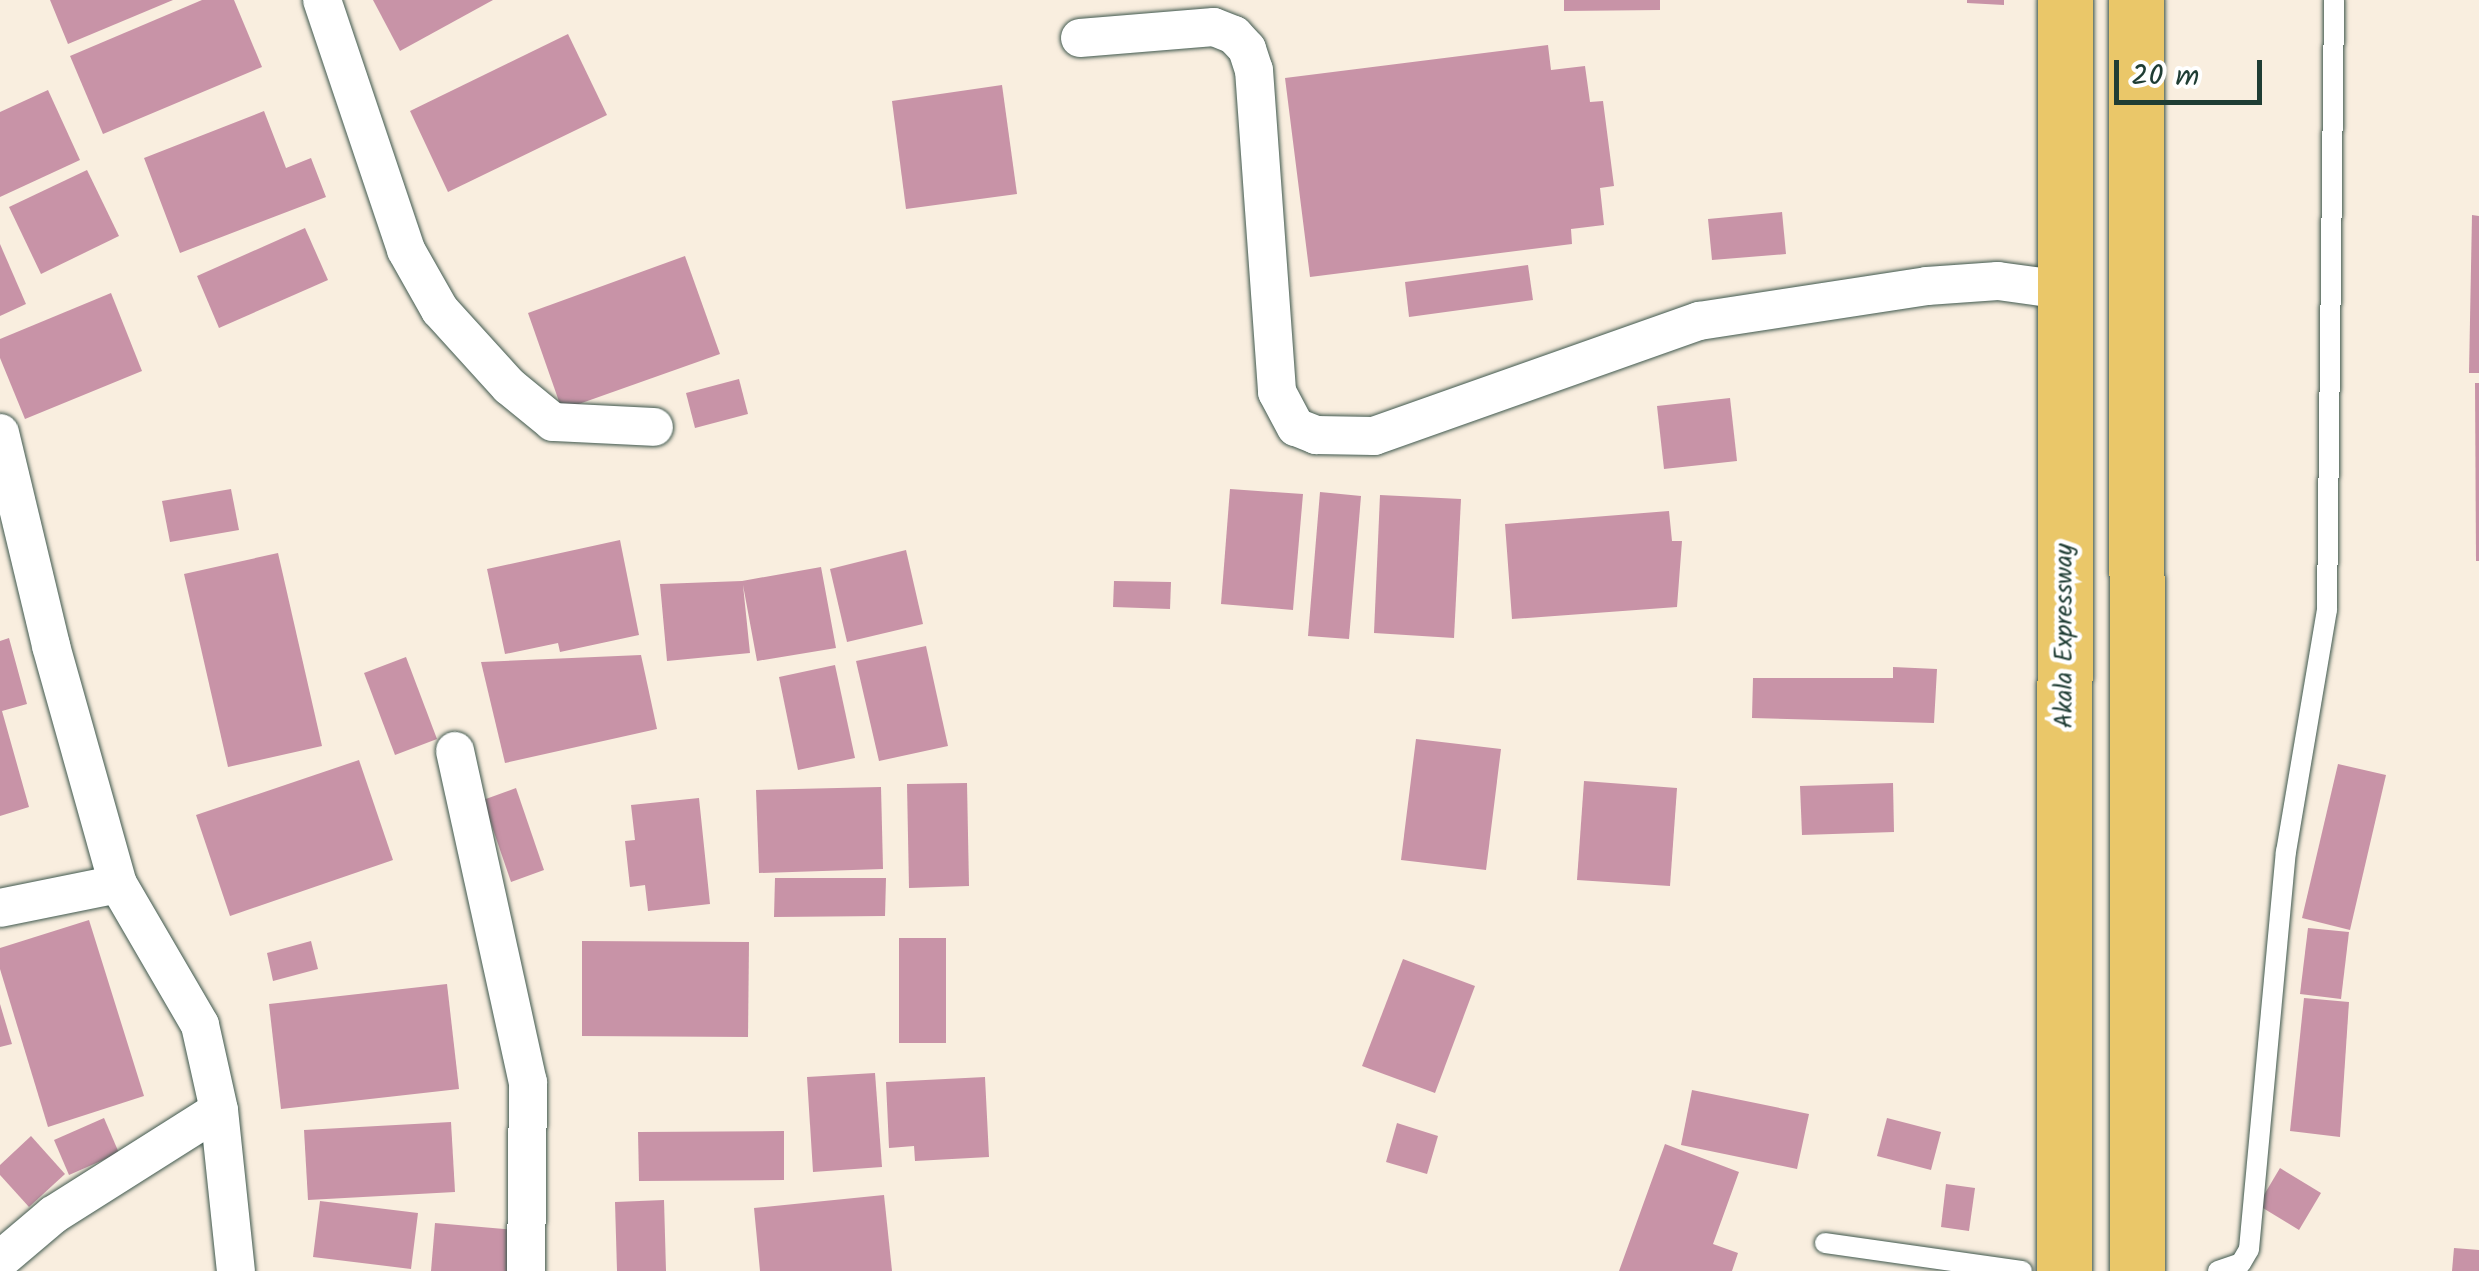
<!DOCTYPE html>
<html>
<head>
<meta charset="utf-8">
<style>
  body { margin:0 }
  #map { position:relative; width:2479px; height:1271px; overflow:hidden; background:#f9eedf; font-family:Kalam,sans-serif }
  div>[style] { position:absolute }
  .building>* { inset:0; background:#c893a7 }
  .roads { filter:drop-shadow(0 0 2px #40584e) drop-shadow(0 0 2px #40584e) }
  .service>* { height:20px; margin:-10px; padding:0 10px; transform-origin:10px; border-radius:10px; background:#fff }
  .minor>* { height:38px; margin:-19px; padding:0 19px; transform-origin:19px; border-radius:19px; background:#fff }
  .primary>* { height:55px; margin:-27.5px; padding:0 27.5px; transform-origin:27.5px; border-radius:27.5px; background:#eac769 }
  span { translate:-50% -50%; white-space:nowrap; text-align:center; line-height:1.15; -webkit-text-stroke:9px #fff; paint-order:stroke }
  .street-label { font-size:25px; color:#1f3d34 }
  .scale { position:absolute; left:2114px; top:60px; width:148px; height:45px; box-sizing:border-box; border:5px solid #1f3d34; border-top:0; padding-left:12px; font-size:30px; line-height:35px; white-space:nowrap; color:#1f3d34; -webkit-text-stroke:8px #fff; paint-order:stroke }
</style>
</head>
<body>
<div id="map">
  <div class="building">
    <div style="clip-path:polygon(50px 0,173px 0,68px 44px)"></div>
    <div style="clip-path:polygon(202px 0,234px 0,262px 67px,103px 134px,70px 56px)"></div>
    <div style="clip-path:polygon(373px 0,493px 0,400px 51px)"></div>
    <div style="clip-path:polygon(1564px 0,1660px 0,1660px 10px,1564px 11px)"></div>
    <div style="clip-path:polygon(1967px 0,2004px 0,2004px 5px,1967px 3px)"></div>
    <div style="clip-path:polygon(568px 34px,607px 115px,448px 192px,410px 111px)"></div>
    <div style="clip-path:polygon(1548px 45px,1551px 70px,1585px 66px,1590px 102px,1603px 101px,1614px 186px,1600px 188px,1604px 225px,1571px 229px,1572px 244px,1310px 277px,1285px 78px)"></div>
    <div style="clip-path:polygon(1002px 85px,1017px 194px,906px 209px,892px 101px)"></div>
    <div style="clip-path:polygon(48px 90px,80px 160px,0 197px,0 112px)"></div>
    <div style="clip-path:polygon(264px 111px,286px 168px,311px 158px,326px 197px,180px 253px,144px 158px)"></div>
    <div style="clip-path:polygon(87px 170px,119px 236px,41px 274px,9px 207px)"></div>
    <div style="clip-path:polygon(1782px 212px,1786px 254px,1712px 260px,1708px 219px)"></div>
    <div style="clip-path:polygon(2472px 215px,2479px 216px,2479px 373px,2469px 373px)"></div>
    <div style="clip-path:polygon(305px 228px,328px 280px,219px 328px,197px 276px)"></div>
    <div style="clip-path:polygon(0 244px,26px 304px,0 316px)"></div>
    <div style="clip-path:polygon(685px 256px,720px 354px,562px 410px,528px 313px)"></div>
    <div style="clip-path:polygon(1528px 265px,1533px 300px,1409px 317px,1405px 282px)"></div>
    <div style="clip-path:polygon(111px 293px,142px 371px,25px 419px,0 358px,0 339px)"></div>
    <div style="clip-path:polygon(739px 379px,748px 414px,695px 428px,686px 393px)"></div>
    <div style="clip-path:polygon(2475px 383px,2479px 383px,2479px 561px,2476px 561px)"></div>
    <div style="clip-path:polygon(1730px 398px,1737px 461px,1664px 469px,1657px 406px)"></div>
    <div style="clip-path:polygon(231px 489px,239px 530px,170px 542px,162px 501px)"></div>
    <div style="clip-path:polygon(1230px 489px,1303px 494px,1293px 610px,1221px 604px)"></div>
    <div style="clip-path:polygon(1320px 492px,1361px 496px,1349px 639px,1308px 636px)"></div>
    <div style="clip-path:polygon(1380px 495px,1461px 499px,1454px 638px,1374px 633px)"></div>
    <div style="clip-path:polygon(1669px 511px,1672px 541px,1682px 541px,1677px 607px,1512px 619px,1505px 524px)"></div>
    <div style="clip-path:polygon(620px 540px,639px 635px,560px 652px,558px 643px,505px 654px,487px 569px)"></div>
    <div style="clip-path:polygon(906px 550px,923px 624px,847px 642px,830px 569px)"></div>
    <div style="clip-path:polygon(278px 553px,322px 746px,228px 767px,184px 574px)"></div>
    <div style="clip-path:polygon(821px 567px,836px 648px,757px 661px,743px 585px,750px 653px,667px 661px,660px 584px,742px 581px)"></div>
    <div style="clip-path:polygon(1114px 581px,1171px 582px,1170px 609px,1113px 607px)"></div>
    <div style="clip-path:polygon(9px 638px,27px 704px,2px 711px,29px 807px,0 816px,0 641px)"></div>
    <div style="clip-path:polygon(926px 646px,948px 746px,879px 761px,856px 661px)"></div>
    <div style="clip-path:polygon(641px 655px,657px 729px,505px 763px,481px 662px)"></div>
    <div style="clip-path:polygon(406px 657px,437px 739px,395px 755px,364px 673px)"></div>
    <div style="clip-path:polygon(835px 665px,855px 758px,798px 770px,779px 677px)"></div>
    <div style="clip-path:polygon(1893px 667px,1937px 669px,1934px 723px,1752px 718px,1753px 678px,1893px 678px)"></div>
    <div style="clip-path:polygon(1416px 739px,1501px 749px,1486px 870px,1401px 860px)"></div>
    <div style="clip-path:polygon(359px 760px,393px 860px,230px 916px,196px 815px)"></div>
    <div style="clip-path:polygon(2338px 764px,2386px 775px,2350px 930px,2302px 918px)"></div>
    <div style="clip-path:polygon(1584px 781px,1677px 788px,1670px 886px,1577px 880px)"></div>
    <div style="clip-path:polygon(967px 783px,969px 886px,909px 888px,907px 784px)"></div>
    <div style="clip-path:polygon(1893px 783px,1894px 832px,1802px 835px,1800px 786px)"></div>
    <div style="clip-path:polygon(881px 787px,883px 869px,759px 873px,756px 790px)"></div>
    <div style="clip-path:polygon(516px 788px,544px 870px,511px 882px,483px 800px)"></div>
    <div style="clip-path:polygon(699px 798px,710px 904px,648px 911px,645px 885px,630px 887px,625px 841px,635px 840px,631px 805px)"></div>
    <div style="clip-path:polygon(775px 878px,886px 878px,885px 916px,774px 917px)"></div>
    <div style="clip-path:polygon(89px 920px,144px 1096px,48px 1127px,0 969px,0 948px)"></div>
    <div style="clip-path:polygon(2308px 928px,2349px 932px,2341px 999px,2300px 994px)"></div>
    <div style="clip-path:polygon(899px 938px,946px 938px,946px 1043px,899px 1043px)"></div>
    <div style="clip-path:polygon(311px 941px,318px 969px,273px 981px,267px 953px)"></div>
    <div style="clip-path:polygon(582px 941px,749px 942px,748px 1037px,582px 1036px)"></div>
    <div style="clip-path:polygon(1403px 959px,1475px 986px,1435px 1093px,1362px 1066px)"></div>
    <div style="clip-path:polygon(447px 984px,459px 1089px,281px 1109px,269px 1004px)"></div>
    <div style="clip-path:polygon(2304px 998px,2349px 1002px,2340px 1137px,2290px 1131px)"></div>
    <div style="clip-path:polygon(0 1004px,12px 1044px,0 1047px)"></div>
    <div style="clip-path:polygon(875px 1073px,882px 1167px,813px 1172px,807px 1077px)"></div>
    <div style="clip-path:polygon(985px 1077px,989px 1157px,915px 1161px,914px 1146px,889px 1148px,886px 1082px)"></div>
    <div style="clip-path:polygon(1692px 1090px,1809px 1114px,1797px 1169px,1681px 1145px)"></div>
    <div style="clip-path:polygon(104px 1118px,119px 1153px,69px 1175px,54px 1140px)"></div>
    <div style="clip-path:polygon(1887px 1118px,1941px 1132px,1931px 1170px,1877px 1156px)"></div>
    <div style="clip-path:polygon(451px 1122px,455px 1192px,308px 1200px,304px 1130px)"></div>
    <div style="clip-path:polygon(1397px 1123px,1438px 1136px,1427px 1174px,1386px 1162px)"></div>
    <div style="clip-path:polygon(784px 1131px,784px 1180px,639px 1181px,638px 1132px)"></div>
    <div style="clip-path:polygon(31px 1136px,65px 1174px,29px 1207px,0 1175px,0 1165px)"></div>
    <div style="clip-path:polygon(1665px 1144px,1739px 1172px,1713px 1244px,1738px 1253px,1732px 1271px,1619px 1271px)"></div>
    <div style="clip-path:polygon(2280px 1168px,2321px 1193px,2299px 1230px,2258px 1205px)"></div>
    <div style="clip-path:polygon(1946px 1184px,1975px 1188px,1969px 1231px,1941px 1227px)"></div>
    <div style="clip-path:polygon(884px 1195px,892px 1271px,760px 1271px,754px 1208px)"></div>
    <div style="clip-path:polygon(664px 1200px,666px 1271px,617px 1271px,615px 1202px)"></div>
    <div style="clip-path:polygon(320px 1201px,418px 1213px,411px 1269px,313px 1257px)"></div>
    <div style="clip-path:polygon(435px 1223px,515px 1230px,512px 1271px,431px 1271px)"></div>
    <div style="clip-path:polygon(2454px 1248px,2479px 1250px,2479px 1271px,2452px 1271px)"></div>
  </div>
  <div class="roads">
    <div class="service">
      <div style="left:1825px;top:1243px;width:199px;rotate:8.1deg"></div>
      <div style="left:2218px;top:1271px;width:24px;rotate:-19deg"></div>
      <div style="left:2241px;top:1263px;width:16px;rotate:-60deg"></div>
      <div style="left:2249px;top:1249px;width:399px;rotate:-84.7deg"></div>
      <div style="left:2286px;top:852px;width:245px;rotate:-80.4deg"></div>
      <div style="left:2327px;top:610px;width:610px;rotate:-89.34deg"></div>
    </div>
    <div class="minor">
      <div style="left:322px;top:0;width:264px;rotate:71.4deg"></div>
      <div style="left:406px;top:250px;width:69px;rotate:60.5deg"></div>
      <div style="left:440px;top:310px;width:103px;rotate:47.8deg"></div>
      <div style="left:509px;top:386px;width:57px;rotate:39.3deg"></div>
      <div style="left:553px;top:422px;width:101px;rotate:2.8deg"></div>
      <div style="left:1080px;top:38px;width:134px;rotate:-4.7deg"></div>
      <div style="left:1214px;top:27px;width:22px;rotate:22deg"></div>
      <div style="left:1234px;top:35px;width:19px;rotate:47deg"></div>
      <div style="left:1247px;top:49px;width:22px;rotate:72deg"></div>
      <div style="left:1254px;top:70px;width:323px;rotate:85.9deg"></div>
      <div style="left:1277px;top:392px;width:40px;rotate:62deg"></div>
      <div style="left:1296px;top:427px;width:22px;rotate:22deg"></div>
      <div style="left:1316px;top:435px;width:58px;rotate:1deg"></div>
      <div style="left:1374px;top:436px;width:345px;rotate:-19.5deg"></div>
      <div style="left:1699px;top:321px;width:231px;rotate:-8.7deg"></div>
      <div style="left:1927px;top:286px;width:71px;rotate:-4deg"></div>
      <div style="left:1998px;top:281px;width:67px;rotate:7.8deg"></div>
      <div style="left:0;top:433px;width:219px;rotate:76.5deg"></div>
      <div style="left:51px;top:646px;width:247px;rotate:74.3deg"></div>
      <div style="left:118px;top:884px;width:163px;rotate:59.8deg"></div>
      <div style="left:200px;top:1025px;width:87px;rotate:77.4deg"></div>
      <div style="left:455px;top:751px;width:339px;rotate:77.6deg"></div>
      <div style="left:528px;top:1082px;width:189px;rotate:90.6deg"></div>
      <div style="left:0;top:908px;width:120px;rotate:-11.5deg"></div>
      <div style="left:0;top:1260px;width:70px;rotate:-40.3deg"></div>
      <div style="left:53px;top:1215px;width:196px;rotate:-32.3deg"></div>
      <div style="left:219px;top:1110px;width:162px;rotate:84deg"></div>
    </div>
    <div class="primary">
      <div style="left:2136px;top:0;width:1271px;rotate:89.95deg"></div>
      <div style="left:2064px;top:1271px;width:1271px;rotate:-89.95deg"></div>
    </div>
  </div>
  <div class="street-label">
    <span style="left:2065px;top:636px;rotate:-90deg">Akala Expressway</span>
  </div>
  <div class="scale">20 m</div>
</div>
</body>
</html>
